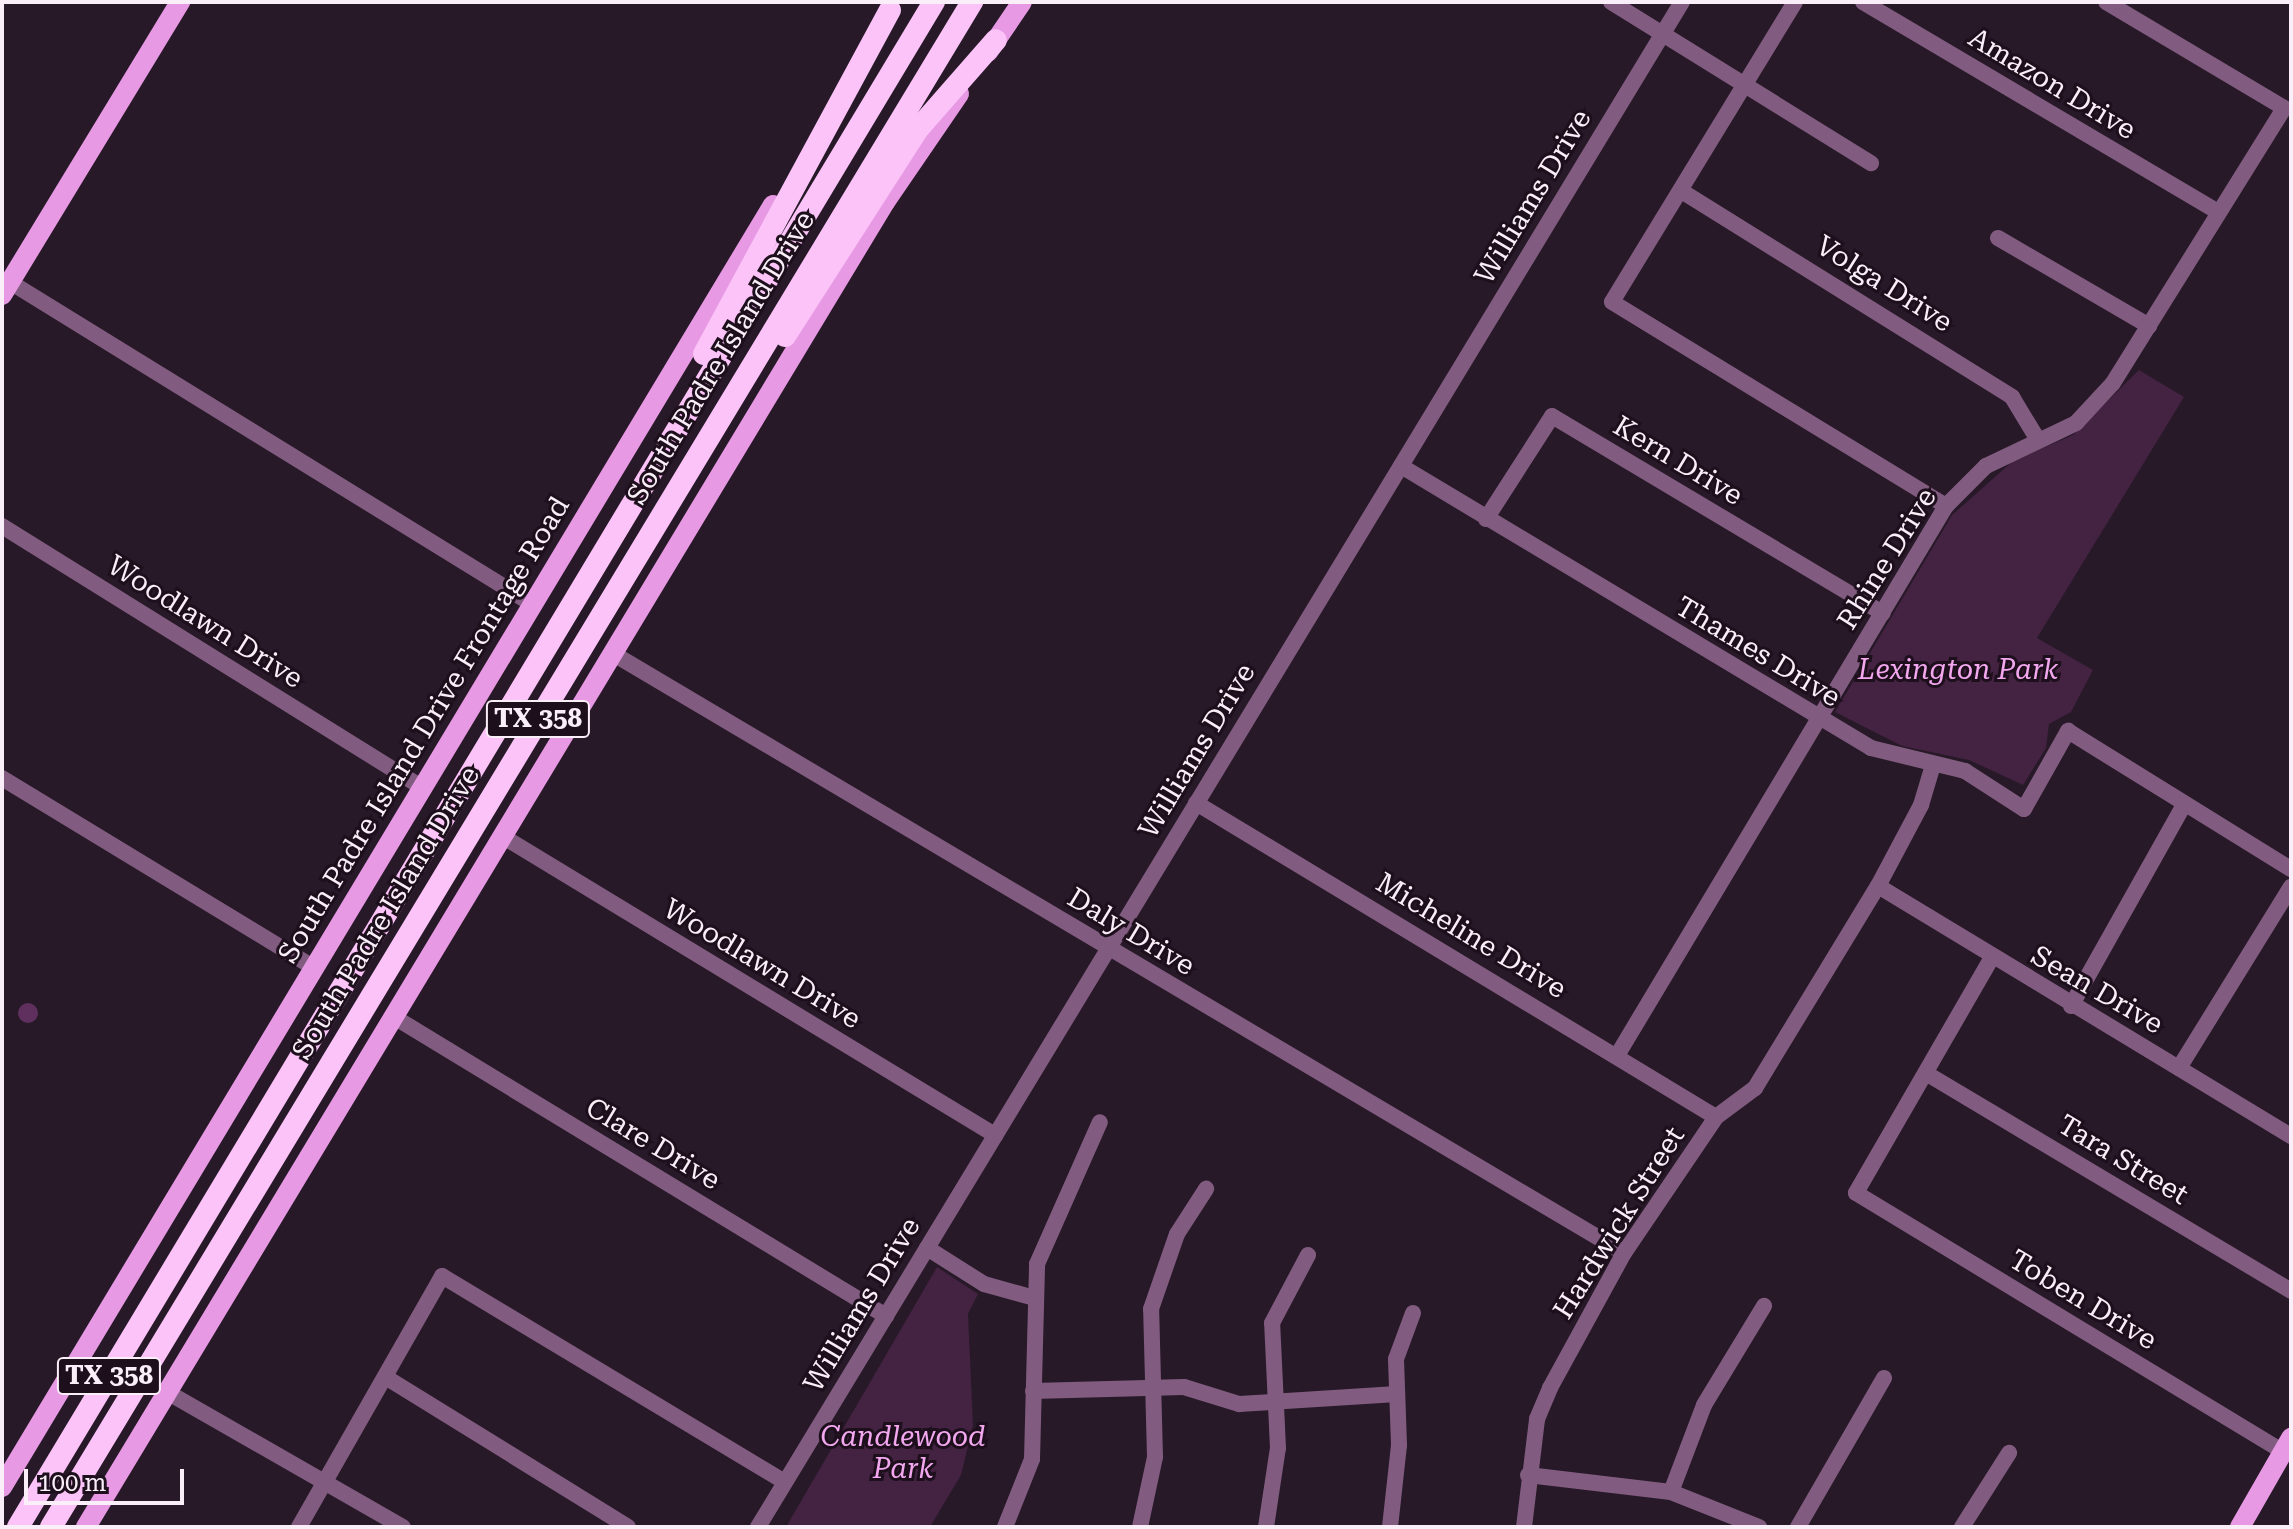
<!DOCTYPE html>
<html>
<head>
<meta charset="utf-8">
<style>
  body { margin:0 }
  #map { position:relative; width:2293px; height:1529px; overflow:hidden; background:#271927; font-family:"Roboto Serif",serif }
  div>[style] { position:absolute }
  .green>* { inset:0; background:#432242 }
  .water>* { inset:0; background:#5f2f5e }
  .round { border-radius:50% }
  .minor>* { height:16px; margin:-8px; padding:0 8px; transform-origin:8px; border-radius:8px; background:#815c80 }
  .major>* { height:20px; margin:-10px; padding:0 10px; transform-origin:10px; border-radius:10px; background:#e799e4 }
  .highway>* { height:22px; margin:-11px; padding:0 11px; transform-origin:11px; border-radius:11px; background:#fbc3f8 }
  span { translate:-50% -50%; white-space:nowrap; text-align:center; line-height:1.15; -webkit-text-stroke:6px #1e0f1d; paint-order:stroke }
  .shield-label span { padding:2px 6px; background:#1e0f1d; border:2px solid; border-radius:6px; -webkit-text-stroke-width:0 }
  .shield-label { font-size:26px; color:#faeff9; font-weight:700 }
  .street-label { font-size:28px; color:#faeff9 }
  .park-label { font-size:28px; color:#f2a7ef; font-style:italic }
  .frame { position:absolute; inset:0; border:4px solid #faeff9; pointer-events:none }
  .scale { position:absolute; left:24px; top:1469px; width:160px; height:36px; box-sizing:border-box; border:4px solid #faeff9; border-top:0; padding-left:10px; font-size:24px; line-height:28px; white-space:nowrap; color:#faeff9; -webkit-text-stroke:6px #1e0f1d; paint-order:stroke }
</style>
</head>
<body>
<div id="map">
  <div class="green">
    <div style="clip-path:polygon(2139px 370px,2184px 397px,2037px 638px,2093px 670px,2071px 712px,2049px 724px,2046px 748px,2023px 785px,1969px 760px,1902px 746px,1835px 712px,1952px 515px,2013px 461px,2073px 435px)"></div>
    <div style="clip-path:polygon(937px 1267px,978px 1294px,968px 1314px,973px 1425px,961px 1475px,930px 1527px,786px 1527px)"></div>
  </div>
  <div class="water">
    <div class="round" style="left:18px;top:1003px;width:20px;height:20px"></div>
  </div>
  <div class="minor">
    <div style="left:1611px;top:2px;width:306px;rotate:31.8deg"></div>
    <div style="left:1795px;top:2px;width:351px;rotate:121.4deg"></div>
    <div style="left:1612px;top:302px;width:391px;rotate:31.4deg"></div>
    <div style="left:1863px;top:2px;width:409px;rotate:30.6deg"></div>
    <div style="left:1683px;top:192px;width:388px;rotate:31.9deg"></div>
    <div style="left:2012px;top:397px;width:50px;rotate:58.8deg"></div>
    <div style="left:1998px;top:238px;width:175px;rotate:30.2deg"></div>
    <div style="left:10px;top:282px;width:613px;rotate:31.67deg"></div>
    <div style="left:1401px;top:466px;width:548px;rotate:30.96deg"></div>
    <div style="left:1871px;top:748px;width:97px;rotate:13.7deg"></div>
    <div style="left:1965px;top:771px;width:70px;rotate:32.8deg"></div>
    <div style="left:2024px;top:809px;width:90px;rotate:-60.6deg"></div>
    <div style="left:2068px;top:731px;width:262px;rotate:31.8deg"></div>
    <div style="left:1486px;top:519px;width:122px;rotate:-57.3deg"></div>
    <div style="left:1552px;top:416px;width:385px;rotate:30.8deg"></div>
    <div style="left:2px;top:526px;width:494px;rotate:31.9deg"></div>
    <div style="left:612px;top:653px;width:1176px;rotate:30.66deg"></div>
    <div style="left:2px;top:778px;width:365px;rotate:31.3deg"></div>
    <div style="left:1196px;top:803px;width:607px;rotate:31.13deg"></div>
    <div style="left:502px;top:836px;width:577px;rotate:31.24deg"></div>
    <div style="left:1878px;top:886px;width:483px;rotate:31.2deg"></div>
    <div style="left:1991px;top:959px;width:270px;rotate:120deg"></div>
    <div style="left:1856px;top:1193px;width:499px;rotate:31.2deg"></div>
    <div style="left:2071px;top:1006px;width:227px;rotate:-60.7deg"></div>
    <div style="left:394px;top:1017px;width:576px;rotate:31.29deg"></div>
    <div style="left:1618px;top:1054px;width:639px;rotate:-59.1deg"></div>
    <div style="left:1946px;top:506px;width:57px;rotate:-45deg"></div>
    <div style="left:1986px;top:466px;width:100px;rotate:-25.5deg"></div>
    <div style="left:2076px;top:423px;width:54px;rotate:-47.2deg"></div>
    <div style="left:2113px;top:383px;width:324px;rotate:-58.1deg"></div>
    <div style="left:2284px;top:108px;width:207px;rotate:-149.2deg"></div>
    <div style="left:2179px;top:1068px;width:213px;rotate:-58.3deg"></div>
    <div style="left:1929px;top:1075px;width:422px;rotate:30.8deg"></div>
    <div style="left:927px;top:1248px;width:67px;rotate:32.3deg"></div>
    <div style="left:984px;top:1284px;width:49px;rotate:15.5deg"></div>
    <div style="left:387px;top:1378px;width:283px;rotate:31.7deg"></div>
    <div style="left:1033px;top:1391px;width:151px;rotate:-1.5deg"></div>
    <div style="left:1184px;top:1387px;width:58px;rotate:17.2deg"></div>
    <div style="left:1239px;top:1404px;width:158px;rotate:-3.6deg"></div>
    <div style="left:167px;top:1392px;width:272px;rotate:29.8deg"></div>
    <div style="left:1528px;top:1475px;width:144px;rotate:6.8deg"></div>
    <div style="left:1671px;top:1492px;width:95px;rotate:21.7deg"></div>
    <div style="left:1671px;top:1492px;width:93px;rotate:-69.2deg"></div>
    <div style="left:1704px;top:1405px;width:116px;rotate:-58.8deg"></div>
    <div style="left:299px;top:1527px;width:289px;rotate:-60.3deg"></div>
    <div style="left:442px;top:1276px;width:400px;rotate:31deg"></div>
    <div style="left:758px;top:1527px;width:1783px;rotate:-58.79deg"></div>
    <div style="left:1005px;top:1527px;width:73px;rotate:-68.3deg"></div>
    <div style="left:1032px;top:1459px;width:195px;rotate:-88.5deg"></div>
    <div style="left:1037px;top:1264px;width:155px;rotate:-66.1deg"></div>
    <div style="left:1140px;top:1527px;width:72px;rotate:-77.9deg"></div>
    <div style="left:1155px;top:1457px;width:148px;rotate:-91.5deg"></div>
    <div style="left:1151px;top:1309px;width:79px;rotate:-70.9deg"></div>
    <div style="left:1177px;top:1234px;width:54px;rotate:-57.2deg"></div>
    <div style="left:1266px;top:1527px;width:80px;rotate:-81.4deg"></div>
    <div style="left:1278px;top:1448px;width:125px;rotate:-92.7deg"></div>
    <div style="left:1272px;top:1323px;width:77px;rotate:-62.1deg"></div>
    <div style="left:1390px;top:1527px;width:82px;rotate:-83.7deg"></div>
    <div style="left:1399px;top:1445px;width:86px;rotate:-92deg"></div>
    <div style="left:1396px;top:1359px;width:49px;rotate:-69.7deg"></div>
    <div style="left:1524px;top:1527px;width:109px;rotate:-83.1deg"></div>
    <div style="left:1537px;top:1419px;width:34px;rotate:-67deg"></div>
    <div style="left:1550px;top:1388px;width:154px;rotate:-61.3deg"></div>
    <div style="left:1624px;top:1253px;width:164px;rotate:-55.9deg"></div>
    <div style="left:1716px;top:1117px;width:49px;rotate:-36.6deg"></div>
    <div style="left:1755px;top:1088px;width:237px;rotate:-58.7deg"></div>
    <div style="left:1878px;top:886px;width:92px;rotate:-62deg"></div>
    <div style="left:1921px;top:805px;width:42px;rotate:-73.3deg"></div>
    <div style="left:1798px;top:1527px;width:172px;rotate:-60deg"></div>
    <div style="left:1962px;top:1527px;width:88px;rotate:-57.6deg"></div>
  </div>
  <div class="major">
    <div style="left:988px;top:52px;width:60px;rotate:-55.8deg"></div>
    <div style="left:2px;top:295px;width:343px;rotate:-58.7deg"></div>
    <div style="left:2px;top:1487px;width:1496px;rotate:-58.98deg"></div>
    <div style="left:86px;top:1527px;width:1547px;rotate:-58.91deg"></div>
    <div style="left:885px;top:202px;width:131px;rotate:-55.6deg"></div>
    <div style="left:2240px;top:1527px;width:103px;rotate:-60.2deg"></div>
  </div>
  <div class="highway">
    <div style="left:785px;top:336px;width:246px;rotate:-57.3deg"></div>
    <div style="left:918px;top:129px;width:118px;rotate:-48.8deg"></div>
    <div style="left:704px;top:354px;width:391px;rotate:-61.6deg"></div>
    <div style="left:18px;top:1527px;width:1779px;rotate:-59.01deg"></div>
    <div style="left:51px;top:1527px;width:1782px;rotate:-58.87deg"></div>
  </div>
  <div class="shield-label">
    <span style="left:538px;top:719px">TX 358</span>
    <span style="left:109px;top:1376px">TX 358</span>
  </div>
  <div class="street-label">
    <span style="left:2052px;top:84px;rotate:31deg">Amazon Drive</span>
    <span style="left:1533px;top:197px;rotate:-59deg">Williams Drive</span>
    <span style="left:1884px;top:284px;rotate:32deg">Volga Drive</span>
    <span style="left:721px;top:358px;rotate:-59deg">South Padre Island Drive</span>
    <span style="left:1678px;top:461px;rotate:31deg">Kern Drive</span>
    <span style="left:1887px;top:559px;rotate:-58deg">Rhine Drive</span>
    <span style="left:205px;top:622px;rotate:32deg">Woodlawn Drive</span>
    <span style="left:1758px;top:652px;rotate:31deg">Thames Drive</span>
    <span style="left:424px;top:730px;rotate:-59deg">South Padre Island Drive Frontage Road</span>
    <span style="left:1197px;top:751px;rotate:-59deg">Williams Drive</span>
    <span style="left:386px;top:913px;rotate:-59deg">South Padre Island Drive</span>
    <span style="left:1131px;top:932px;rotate:31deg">Daly Drive</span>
    <span style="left:1471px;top:936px;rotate:31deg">Micheline Drive</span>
    <span style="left:762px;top:964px;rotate:31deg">Woodlawn Drive</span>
    <span style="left:2097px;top:990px;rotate:30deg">Sean Drive</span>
    <span style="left:653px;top:1144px;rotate:31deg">Clare Drive</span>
    <span style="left:2123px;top:1160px;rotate:31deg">Tara Street</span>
    <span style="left:1619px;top:1223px;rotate:-58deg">Hardwick Street</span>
    <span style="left:2083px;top:1300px;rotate:31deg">Toben Drive</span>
    <span style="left:862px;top:1305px;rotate:-59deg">Williams Drive</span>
  </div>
  <div class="park-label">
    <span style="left:1958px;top:670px">Lexington Park</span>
    <span style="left:903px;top:1453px">Candlewood<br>Park</span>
  </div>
  <div class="frame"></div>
  <div class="scale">100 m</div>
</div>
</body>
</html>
